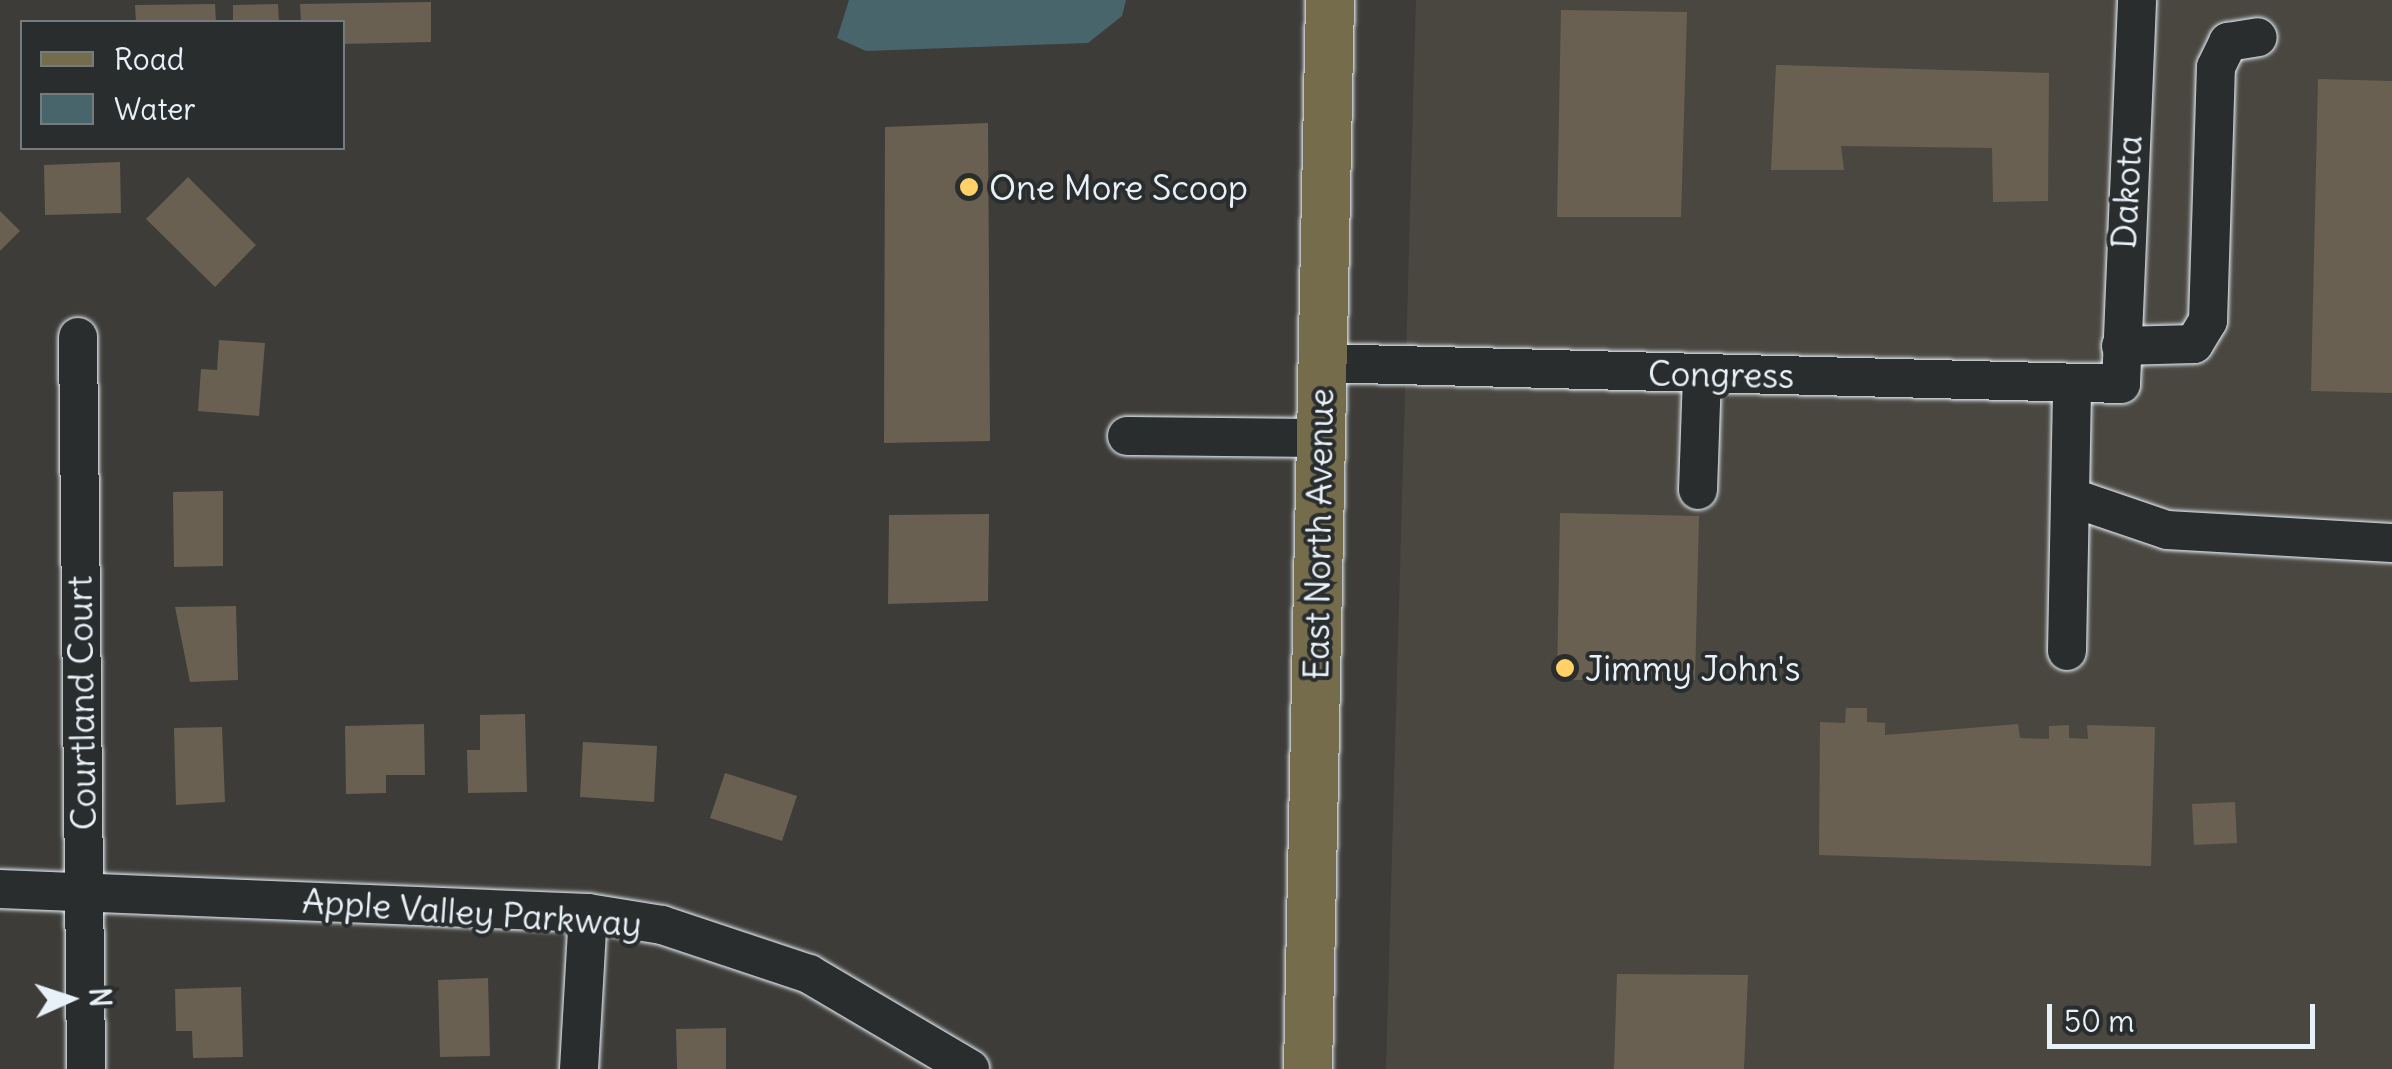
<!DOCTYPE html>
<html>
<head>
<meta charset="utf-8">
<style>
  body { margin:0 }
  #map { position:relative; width:2392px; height:1069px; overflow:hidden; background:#3d3c38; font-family:Delius,sans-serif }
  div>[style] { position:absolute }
  .built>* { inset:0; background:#4a4740 }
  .water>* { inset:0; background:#48656b }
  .building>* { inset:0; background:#696051 }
  .roads { filter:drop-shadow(0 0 2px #e8f1f8) drop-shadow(0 0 2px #e8f1f8) }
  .minor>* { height:38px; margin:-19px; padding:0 19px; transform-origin:19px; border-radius:19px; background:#2a2d2e }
  .major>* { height:48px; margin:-24px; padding:0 24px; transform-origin:24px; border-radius:24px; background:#746c4b }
  .dots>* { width:28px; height:28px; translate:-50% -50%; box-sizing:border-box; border:5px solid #2a2d2e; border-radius:50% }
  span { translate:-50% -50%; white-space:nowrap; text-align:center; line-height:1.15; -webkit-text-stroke:8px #2a2d2e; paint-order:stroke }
  .poi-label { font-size:35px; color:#e8f1f8 }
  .left { translate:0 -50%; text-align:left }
  .street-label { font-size:35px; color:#e8f1f8 }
  .legend { position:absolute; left:20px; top:20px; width:325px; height:130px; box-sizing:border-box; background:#2a2d2e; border:2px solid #767b7f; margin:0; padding:12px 18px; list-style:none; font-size:30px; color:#e8f1f8 }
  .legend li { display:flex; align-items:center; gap:20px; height:50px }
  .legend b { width:50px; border:2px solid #767b7f }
  .north { position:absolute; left:20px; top:949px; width:100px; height:100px; -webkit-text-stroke:8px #2a2d2e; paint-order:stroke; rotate:87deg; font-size:28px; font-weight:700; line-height:40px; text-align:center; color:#e8f1f8 }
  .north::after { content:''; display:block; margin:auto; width:35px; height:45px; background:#e8f1f8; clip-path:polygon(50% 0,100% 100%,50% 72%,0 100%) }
  .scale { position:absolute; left:2047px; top:1004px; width:268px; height:45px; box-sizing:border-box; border:5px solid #e8f1f8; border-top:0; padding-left:12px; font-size:30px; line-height:35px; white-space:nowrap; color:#e8f1f8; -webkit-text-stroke:8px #2a2d2e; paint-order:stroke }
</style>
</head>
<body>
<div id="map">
  <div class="built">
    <div style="clip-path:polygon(1416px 0,2392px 0,2392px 1069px,1386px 1069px)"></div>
  </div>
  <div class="water">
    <div style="clip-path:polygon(849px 0,1126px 0,1122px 16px,1088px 43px,866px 51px,837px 38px)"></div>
  </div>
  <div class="building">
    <div style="clip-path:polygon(431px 2px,431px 42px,342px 44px,342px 22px,301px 22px,300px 4px)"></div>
    <div style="clip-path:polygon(215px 4px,216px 22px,136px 22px,135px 5px)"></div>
    <div style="clip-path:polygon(278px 4px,279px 22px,233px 22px,233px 5px)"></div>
    <div style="clip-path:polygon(1561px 10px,1687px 12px,1681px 217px,1557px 217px)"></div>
    <div style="clip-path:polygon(1776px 65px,2049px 73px,2048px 201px,1993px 202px,1992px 148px,1841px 146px,1844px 170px,1771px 170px)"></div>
    <div style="clip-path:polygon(2318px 79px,2392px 81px,2392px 393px,2311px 391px)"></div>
    <div style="clip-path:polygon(988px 123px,990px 441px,884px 443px,885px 127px)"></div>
    <div style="clip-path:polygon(120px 162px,121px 213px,45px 215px,44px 165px)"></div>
    <div style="clip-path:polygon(188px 177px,256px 245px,215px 287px,146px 219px)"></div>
    <div style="clip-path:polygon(0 211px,20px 231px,0 251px)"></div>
    <div style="clip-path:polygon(219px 340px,265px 343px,259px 416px,198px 411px,201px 369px,217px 370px)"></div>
    <div style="clip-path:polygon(223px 491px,223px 566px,174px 567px,173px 492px)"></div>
    <div style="clip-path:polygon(1560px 513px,1699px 516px,1695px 680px,1557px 680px)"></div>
    <div style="clip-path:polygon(989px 514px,988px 601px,888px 604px,889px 515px)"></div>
    <div style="clip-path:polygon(236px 606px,238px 680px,190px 682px,175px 607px)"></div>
    <div style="clip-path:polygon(1846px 708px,1867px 708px,1867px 722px,1885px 723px,1885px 735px,2018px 724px,2020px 738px,2049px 739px,2049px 726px,2069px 725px,2069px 738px,2088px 739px,2087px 725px,2155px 727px,2151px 866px,1819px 855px,1820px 722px,1845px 723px)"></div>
    <div style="clip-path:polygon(525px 714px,527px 792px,468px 793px,467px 750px,480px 750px,480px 715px)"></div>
    <div style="clip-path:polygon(424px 724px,425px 775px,386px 775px,386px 793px,346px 794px,345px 726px)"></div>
    <div style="clip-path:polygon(222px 727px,225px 802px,176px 805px,174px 728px)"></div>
    <div style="clip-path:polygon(583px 742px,657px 746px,654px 802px,580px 797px)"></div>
    <div style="clip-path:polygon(725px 773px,797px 796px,782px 841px,710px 818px)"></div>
    <div style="clip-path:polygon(2235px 802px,2237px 843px,2194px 845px,2192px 804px)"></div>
    <div style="clip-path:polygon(1617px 974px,1748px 975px,1744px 1069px,1614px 1069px)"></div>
    <div style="clip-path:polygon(488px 978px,490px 1056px,440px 1057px,438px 980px)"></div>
    <div style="clip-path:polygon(241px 987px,243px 1057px,193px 1058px,192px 1031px,176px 1031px,175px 989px)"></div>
    <div style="clip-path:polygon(726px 1028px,726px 1069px,677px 1069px,676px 1029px)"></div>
  </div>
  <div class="roads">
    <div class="minor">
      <div style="left:78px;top:337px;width:732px;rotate:89.37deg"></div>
      <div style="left:2121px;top:346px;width:73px;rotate:-1.6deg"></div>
      <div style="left:2194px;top:344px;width:27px;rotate:-59deg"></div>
      <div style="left:2208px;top:321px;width:254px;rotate:-88.2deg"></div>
      <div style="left:2216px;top:67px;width:28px;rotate:-64deg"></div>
      <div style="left:2228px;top:42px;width:30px;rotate:-9deg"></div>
      <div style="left:1321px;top:363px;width:800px;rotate:1.5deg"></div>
      <div style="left:2121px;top:384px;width:384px;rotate:-87.6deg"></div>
      <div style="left:1127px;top:436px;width:192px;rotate:0.6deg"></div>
      <div style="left:1698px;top:490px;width:117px;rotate:-88deg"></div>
      <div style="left:2070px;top:497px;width:102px;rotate:18.8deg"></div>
      <div style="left:2167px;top:530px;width:225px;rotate:3.3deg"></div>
      <div style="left:2067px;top:651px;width:268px;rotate:-88.9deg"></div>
      <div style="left:0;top:889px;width:588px;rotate:2.34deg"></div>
      <div style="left:588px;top:913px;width:75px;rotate:9.2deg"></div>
      <div style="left:662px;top:925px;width:155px;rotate:18.4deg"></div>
      <div style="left:809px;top:974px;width:187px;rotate:30.5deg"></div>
      <div style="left:579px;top:1069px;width:156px;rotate:-86.7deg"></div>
    </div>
    <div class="major">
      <div style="left:1308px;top:1069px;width:1069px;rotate:-88.82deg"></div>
    </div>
  </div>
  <div class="dots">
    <div style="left:969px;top:187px;background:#ffd166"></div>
    <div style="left:1565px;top:668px;background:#ffd166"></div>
  </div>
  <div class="poi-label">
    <span class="left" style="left:989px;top:187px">One More Scoop</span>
    <span class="left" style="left:1585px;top:668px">Jimmy John's</span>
  </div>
  <div class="street-label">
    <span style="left:2126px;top:192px;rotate:-87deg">Dakota</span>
    <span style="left:1721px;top:374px;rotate:1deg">Congress</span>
    <span style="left:1318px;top:534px;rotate:-89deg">East North Avenue</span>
    <span style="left:81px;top:703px;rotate:-91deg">Courtland Court</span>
    <span style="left:472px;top:912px;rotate:4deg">Apple Valley Parkway</span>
  </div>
  <ul class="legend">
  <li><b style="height:12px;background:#746c4b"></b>Road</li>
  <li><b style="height:28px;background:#48656b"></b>Water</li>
  </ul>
  <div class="north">N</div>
  <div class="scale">50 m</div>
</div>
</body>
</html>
